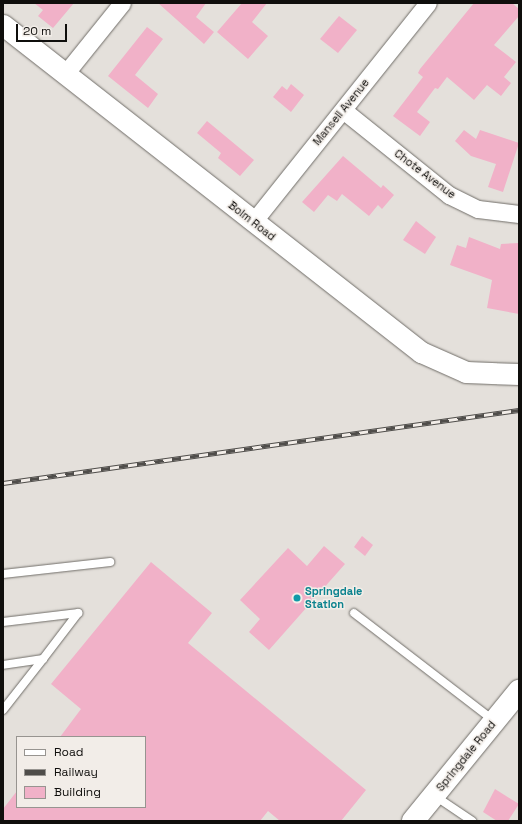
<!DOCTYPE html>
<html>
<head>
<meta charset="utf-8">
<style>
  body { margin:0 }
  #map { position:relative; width:522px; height:824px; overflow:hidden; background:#e4e0db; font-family:"Space Grotesk",sans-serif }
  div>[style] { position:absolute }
  .building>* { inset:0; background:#f1b1c8 }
  .roads { filter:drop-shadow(0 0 1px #706d68) drop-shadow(0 0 1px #706d68) }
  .service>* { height:8px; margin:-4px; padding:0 4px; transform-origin:4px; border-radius:4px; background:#fff }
  .minor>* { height:17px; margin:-8.5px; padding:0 8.5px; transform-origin:8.5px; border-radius:8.5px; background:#fff }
  .tertiary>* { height:21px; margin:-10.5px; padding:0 10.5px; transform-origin:10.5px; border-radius:10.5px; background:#fff }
  .secondary>* { height:22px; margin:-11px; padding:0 11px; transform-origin:11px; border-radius:11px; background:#fff }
  .rail>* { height:4.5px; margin-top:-2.25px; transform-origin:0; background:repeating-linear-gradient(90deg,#f2ede8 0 9px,#4f4d4a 0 18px); box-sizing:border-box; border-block:1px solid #4f4d4a }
  .dots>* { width:11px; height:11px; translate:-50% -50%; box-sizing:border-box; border:2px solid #f2ede8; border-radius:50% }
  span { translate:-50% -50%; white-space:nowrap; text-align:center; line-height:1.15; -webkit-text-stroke:3px #f2ede8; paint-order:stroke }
  .street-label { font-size:11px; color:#0f0e0c }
  .culture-label { font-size:11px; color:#0d838f; font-weight:700 }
  .left { translate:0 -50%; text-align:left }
  .frame { position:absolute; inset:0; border:4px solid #0f0e0c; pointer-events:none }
  .legend { position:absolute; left:16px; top:736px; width:130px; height:72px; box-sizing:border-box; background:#f2ede8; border:1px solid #979490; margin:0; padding:5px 7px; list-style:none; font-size:12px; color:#0f0e0c }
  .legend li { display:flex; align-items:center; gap:8px; height:20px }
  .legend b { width:20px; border:1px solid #979490 }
  .scale { position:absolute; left:16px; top:24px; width:51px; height:18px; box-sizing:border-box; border:2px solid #0f0e0c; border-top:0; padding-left:5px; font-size:12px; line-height:14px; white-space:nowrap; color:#0f0e0c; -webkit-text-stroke:3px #f2ede8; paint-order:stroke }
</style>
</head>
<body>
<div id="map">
  <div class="building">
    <div style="clip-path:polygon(34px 3px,74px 3px,53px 28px,38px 16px,43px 10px)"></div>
    <div style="clip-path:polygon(158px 3px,206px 3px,196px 17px,214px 32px,204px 44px)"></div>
    <div style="clip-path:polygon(242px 3px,267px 3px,252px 22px,268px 36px,248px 59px,217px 32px)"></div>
    <div style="clip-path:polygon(474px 3px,512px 3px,519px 9px,519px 16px,494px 45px,516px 62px,504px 77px,511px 83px,501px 96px,487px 85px,474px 100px,447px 77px,438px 89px,435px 88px,417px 112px,430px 122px,420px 136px,393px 116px,423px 77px,418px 73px,420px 69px)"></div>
    <div style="clip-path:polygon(339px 16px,357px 30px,338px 53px,320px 39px)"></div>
    <div style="clip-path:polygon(147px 27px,163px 39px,135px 75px,158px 94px,148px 108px,108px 76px)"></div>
    <div style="clip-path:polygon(291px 84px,304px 95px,291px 112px,273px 97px,282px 86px,287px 90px)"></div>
    <div style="clip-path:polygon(207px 121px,254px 160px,240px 176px,218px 158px,221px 153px,197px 133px)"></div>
    <div style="clip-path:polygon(464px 130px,476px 139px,480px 130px,519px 143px,503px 192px,488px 187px,496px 164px,471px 156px,455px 141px)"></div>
    <div style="clip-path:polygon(343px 156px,381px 188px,383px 185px,394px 195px,382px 209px,378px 205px,369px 216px,342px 194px,337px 201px,328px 195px,314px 212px,302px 202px)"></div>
    <div style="clip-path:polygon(416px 221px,436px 237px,425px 254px,403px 240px)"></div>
    <div style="clip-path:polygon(469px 237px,500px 249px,501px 244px,519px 243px,519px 314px,487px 308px,492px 280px,450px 265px,457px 245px,466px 248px)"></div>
    <div style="clip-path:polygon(362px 536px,373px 545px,365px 556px,354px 547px)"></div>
    <div style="clip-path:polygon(324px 546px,345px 564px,269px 650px,249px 632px,260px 619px,240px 600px,288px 548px,307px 566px)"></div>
    <div style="clip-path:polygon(151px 562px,212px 613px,188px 643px,366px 790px,341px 821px,280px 821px,268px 811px,260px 821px,3px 821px,3px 809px,17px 791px,17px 807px,145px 807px,145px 737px,60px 737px,81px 709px,51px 684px)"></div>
    <div style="clip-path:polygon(495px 789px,519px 804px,508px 821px,497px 821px,483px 812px)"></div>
  </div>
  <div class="roads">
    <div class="service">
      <div style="left:3px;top:574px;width:108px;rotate:-6.4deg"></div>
      <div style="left:354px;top:613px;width:177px;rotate:37.6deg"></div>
      <div style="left:3px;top:622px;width:76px;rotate:-6.8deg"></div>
      <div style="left:78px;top:613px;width:58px;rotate:127.3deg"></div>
      <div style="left:43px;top:659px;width:40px;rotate:171.5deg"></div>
      <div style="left:3px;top:710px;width:65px;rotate:-51.9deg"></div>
      <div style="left:435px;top:796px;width:45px;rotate:34deg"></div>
    </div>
    <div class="minor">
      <div style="left:65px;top:74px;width:91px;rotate:-51.2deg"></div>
      <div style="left:343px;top:110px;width:136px;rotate:38.7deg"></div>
      <div style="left:449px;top:195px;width:32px;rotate:26deg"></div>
      <div style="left:478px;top:209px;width:41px;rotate:7deg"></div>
      <div style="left:253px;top:222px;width:280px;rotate:-51.4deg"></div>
    </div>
    <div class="tertiary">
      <div style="left:3px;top:25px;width:531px;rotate:38.04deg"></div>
      <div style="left:421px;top:352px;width:49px;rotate:24deg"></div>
      <div style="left:466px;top:372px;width:53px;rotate:2.2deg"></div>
    </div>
    <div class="secondary">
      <div style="left:413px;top:821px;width:168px;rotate:-50.8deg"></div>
    </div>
  </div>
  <div class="rail">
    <div style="left:3px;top:483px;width:521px;rotate:-8.05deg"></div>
  </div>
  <div class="dots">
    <div style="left:297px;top:598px;background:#0f9aa8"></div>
  </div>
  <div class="street-label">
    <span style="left:341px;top:112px;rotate:-51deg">Mansell Avenue</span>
    <span style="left:425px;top:174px;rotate:37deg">Chote Avenue</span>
    <span style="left:252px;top:221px;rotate:38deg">Bolm Road</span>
    <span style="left:466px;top:756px;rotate:-51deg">Springdale Road</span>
  </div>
  <div class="culture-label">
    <span class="left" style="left:305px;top:598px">Springdale<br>Station</span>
  </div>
  <div class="frame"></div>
  <ul class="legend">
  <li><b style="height:5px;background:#fff"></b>Road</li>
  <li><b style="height:5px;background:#4f4d4a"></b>Railway</li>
  <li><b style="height:11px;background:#f1b1c8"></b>Building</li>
  </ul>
  <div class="scale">20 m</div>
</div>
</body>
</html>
